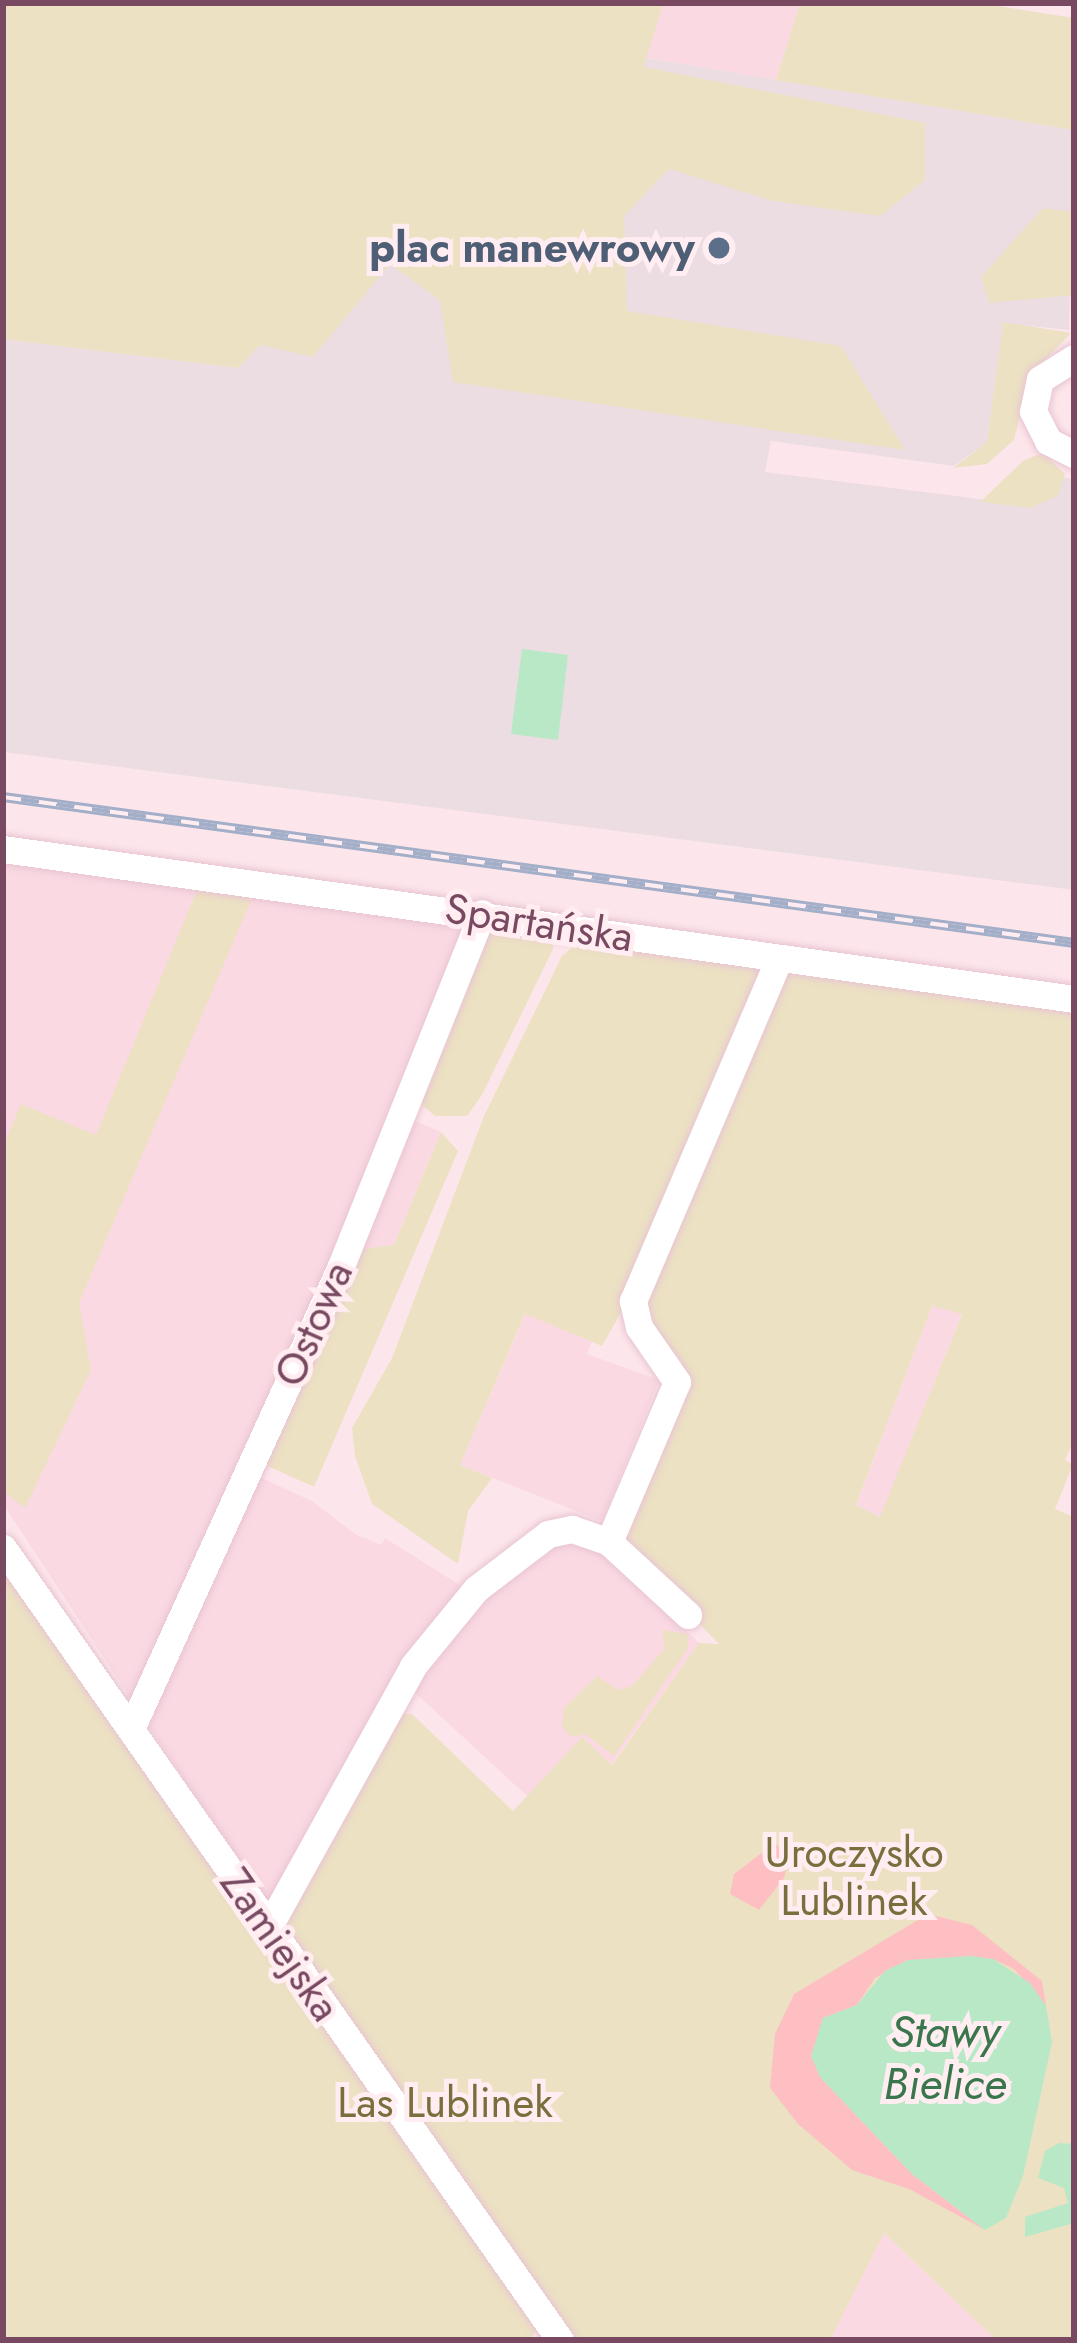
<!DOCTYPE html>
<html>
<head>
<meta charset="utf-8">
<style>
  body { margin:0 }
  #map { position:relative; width:1077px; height:2343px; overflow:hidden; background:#fde6eb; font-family:Jost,sans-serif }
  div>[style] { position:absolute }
  .residential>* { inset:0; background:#fad9e3 }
  .industrial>* { inset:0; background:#ebdde2 }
  .green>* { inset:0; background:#ece1c3 }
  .sand>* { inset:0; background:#febfc3 }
  .water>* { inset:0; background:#b9e8c7 }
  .roads { filter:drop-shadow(0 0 3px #e8c5d2) drop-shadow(0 0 3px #e8c5d2) }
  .minor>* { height:27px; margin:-13.5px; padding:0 13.5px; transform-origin:13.5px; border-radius:13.5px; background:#fff }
  .rail>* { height:10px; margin-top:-5px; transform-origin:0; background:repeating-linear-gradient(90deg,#ffedf1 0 18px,#a3aec8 0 36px); box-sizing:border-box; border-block:3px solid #a3aec8 }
  .dots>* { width:33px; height:33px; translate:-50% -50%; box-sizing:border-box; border:6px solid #ffedf1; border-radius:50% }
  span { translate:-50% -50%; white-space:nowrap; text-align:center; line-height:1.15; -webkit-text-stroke:10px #ffedf1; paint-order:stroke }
  .service-label { font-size:42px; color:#4e5e75; font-weight:700 }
  .right { translate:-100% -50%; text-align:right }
  .street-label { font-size:42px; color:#784960 }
  .park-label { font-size:42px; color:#786f3d }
  .water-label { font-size:45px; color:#39764c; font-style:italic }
  .frame { position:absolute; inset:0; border:6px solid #784960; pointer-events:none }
</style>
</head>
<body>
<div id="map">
  <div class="residential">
    <div style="clip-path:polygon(663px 3px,800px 3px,776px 80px,643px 57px)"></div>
    <div style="clip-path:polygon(3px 857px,470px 920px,397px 1113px,441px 1132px,394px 1245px,353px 1250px,244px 1470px,312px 1501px,355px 1534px,381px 1545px,385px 1538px,482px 1599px,538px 1548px,569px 1537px,598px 1544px,699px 1643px,611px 1765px,582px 1738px,527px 1796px,411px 1689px,271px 1912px,3px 1504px)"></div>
    <div style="clip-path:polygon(932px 1306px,962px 1313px,881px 1517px,856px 1506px)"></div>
    <div style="clip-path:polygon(526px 1313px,592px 1342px,587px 1354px,659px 1380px,602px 1521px,460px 1465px)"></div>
    <div style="clip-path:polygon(884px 2233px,996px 2340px,830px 2340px)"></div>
  </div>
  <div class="industrial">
    <div style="clip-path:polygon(476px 29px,1074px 130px,1069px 330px,1003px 323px,987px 442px,954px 466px,771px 441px,765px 472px,1036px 506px,1042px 474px,1074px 479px,1074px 890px,3px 752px,3px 339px,238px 368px)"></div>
  </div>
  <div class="green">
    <div style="clip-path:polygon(3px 3px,663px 3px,644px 67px,925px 123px,925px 180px,880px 216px,773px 201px,669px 169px,624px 216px,627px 311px,841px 346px,905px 450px,453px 382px,440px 300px,390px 264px,313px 357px,260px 345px,238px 368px,3px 339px)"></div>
    <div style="clip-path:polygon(800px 3px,978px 3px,1074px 18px,1074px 130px,776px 80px)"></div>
    <div style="clip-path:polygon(1043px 208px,1074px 212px,1074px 295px,989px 303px,981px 277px)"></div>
    <div style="clip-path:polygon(1003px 322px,1071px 333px,1030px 376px,1014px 440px,987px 464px,953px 468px,987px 442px)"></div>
    <div style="clip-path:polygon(1043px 453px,1065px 474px,1058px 496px,1030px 508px,980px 502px,1024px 460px)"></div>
    <div style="clip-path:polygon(199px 885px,255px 891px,79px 1303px,91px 1370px,25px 1508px,3px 1491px,3px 1147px,21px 1104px,96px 1135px)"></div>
    <div style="clip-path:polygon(482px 930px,553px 937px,553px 949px,482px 1095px,467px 1116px,435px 1116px,414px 1098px)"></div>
    <div style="clip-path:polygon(evenodd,579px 942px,761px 963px,774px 987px,791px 969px,1074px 1008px,1074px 1440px,1065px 1460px,1073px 1464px,1055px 1509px,1074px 1517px,1074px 2340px,996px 2340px,884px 2233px,830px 2340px,574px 2340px,560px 2321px,539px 2326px,530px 2340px,3px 2340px,3px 1565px,259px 1924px,398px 1714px,412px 1714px,513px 1811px,582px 1737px,612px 1765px,699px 1643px,719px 1644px,633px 1556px,624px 1532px,681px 1379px,681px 1361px,629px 1298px,602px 1346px,525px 1314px,460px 1465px,492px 1478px,468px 1511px,458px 1564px,372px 1504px,355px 1456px,352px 1428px,392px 1358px,484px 1116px,562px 956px,579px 942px,932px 1306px,962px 1314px,880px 1517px,856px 1505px,932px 1306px)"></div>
    <div style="clip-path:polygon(441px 1132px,458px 1151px,314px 1487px,261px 1463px,353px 1250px,394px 1245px)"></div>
    <div style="clip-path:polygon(662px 1630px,687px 1634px,688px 1648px,614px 1756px,585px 1734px,572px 1737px,562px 1727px,564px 1708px,597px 1676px,618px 1690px,632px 1686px,665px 1648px)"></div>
  </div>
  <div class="sand">
    <div style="clip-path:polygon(775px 1843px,789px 1856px,784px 1878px,759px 1910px,730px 1894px,734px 1874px)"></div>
    <div style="clip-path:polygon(928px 1914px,972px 1925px,1042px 1981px,1046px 2006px,1014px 1969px,993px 1959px,908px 1960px,875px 1978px,857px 2005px,823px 2018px,820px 2077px,912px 2174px,985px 2230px,909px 2189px,852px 2170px,798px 2124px,770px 2088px,775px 2034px,794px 1994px)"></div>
  </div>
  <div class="water">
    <div style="clip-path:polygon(522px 649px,568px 655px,558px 740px,511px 734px)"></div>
    <div style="clip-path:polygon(971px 1956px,993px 1959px,1030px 1983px,1046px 2006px,1052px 2042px,1023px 2176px,1006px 2218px,985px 2230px,912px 2174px,820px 2077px,811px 2056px,823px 2018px,857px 2005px,885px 1971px,908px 1960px)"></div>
    <div style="clip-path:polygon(1059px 2143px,1074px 2144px,1074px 2223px,1025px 2237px,1025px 2217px,1068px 2203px,1064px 2188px,1038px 2178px,1045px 2151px)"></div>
  </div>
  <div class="roads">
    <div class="minor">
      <div style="left:1074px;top:358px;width:40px;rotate:148deg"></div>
      <div style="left:1040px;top:379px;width:33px;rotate:102deg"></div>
      <div style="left:1033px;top:411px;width:34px;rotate:63deg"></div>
      <div style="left:1048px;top:441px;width:29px;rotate:27deg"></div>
      <div style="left:3px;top:849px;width:1081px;rotate:7.97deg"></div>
      <div style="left:3px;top:1548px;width:968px;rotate:54.88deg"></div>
      <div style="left:688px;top:1615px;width:108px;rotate:-137.3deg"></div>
      <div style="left:609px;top:1542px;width:174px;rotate:-67deg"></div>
      <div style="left:677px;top:1382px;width:67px;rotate:-124.6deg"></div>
      <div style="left:639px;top:1327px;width:27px;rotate:-103deg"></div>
      <div style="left:633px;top:1301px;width:372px;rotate:-66.9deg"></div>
      <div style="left:131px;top:1729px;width:508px;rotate:-65.6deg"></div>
      <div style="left:341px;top:1266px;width:380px;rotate:-68.2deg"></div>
      <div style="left:268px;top:1928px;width:299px;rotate:-61deg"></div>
      <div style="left:413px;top:1666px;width:99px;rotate:-50.7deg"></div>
      <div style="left:476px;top:1589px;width:91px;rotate:-37.4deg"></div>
      <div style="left:548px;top:1534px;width:25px;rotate:-12deg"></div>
      <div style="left:572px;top:1529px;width:39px;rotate:19deg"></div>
    </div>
  </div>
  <div class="rail">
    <div style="left:3px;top:797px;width:1081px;rotate:7.76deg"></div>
  </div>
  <div class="dots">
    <div style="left:719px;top:248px;background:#5c6f8a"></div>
  </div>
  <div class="service-label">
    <span class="right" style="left:695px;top:248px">plac manewrowy</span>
  </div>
  <div class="street-label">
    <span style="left:539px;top:923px;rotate:9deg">Spartańska</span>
    <span style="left:314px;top:1324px;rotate:-66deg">Ostowa</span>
    <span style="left:280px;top:1945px;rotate:55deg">Zamiejska</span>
  </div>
  <div class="park-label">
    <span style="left:854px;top:1877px">Uroczysko<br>Lublinek</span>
    <span style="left:445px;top:2103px">Las Lublinek</span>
  </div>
  <div class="water-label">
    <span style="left:945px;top:2058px">Stawy<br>Bielice</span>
  </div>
  <div class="frame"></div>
</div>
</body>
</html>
